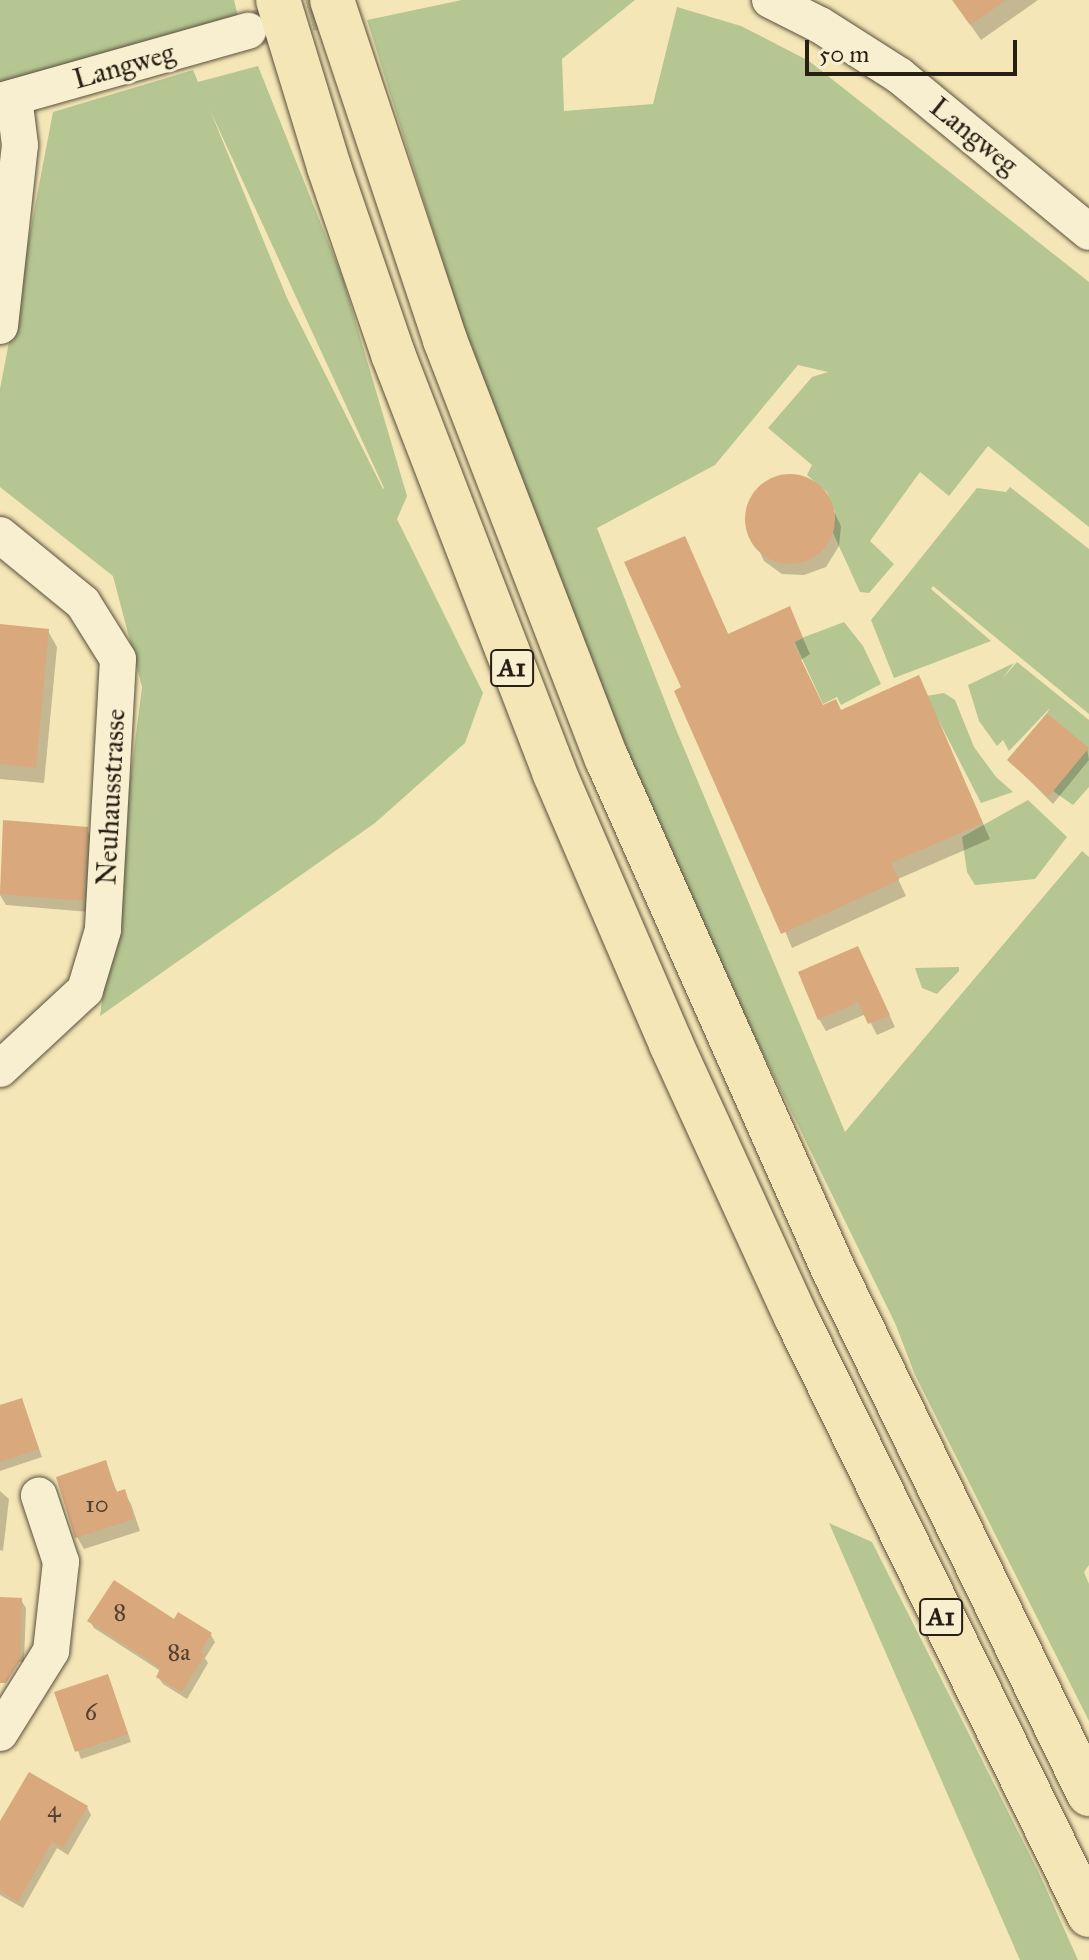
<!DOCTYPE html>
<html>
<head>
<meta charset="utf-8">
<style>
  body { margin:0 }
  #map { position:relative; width:1089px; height:1960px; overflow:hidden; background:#f4e6b6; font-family:"IM FELL Great Primer",serif }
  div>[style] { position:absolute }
  .green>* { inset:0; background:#b5c692 }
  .shadow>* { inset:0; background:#0003 }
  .building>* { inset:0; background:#d9a87d }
  .round { border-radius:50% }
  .minor-tunnel>* { height:36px; margin-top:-18px; transform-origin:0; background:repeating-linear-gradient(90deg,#cbbe96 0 36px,transparent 0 54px) }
  .roads { filter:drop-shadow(0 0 2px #5a503c) drop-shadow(0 0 2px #5a503c) }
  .minor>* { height:36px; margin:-18px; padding:0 18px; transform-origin:18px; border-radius:18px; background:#f8efd0 }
  .highway>* { height:44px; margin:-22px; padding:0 22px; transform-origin:22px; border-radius:22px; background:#f4e6b6 }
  span { translate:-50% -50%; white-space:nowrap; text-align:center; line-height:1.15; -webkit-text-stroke:6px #f8efd0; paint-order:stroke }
  .number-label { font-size:24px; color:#54402e }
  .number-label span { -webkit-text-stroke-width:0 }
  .shield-label span { padding:2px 6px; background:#f8efd0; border:2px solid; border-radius:6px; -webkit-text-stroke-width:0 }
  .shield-label { font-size:26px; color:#271e14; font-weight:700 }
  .street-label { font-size:28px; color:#271e14 }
  .scale { position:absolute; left:805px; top:40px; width:212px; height:36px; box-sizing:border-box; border:4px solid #271e14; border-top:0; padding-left:10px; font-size:24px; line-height:28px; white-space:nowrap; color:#271e14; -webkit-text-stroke:6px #f8efd0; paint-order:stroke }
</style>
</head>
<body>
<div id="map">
  <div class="green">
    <div style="clip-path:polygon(0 0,234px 0,238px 17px,0 85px)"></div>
    <div style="clip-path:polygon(462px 0,635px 0,562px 59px,564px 111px,653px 104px,677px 7px,741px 26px,809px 61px,1089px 282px,1089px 527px,988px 446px,949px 496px,920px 472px,870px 541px,894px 564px,869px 593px,860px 592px,833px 533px,835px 512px,827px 492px,807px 475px,812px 465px,768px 428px,812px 377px,828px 372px,798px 365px,715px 465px,597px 528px,675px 727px,845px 1132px,1082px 851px,1089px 857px,1089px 1565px,1084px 1572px,1089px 1584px,1089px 1721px,915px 1375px,895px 1323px,681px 887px,561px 596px,468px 342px,367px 20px)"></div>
    <div style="clip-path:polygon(evenodd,258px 66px,343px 279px,407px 496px,397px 519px,483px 693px,465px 743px,375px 823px,100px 1016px,142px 687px,113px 576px,0 487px,0 389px,53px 112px,193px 70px,198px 82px,258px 66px,210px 110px,384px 488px,383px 489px,287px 298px,210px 110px)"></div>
    <div style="clip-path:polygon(1010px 487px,1089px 549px,1089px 714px,933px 586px,931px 589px,991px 641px,894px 678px,871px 620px,977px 488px,1006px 492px)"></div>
    <div style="clip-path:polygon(844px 622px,863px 646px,881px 684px,841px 705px,837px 697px,823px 704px,794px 641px)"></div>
    <div style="clip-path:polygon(1017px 662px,1089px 720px,1089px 787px,1073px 805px,1053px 791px,1088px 748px,1047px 713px,1050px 708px,1009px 751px,1003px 740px,997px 746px,979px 721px,968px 685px,1014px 663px,1002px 679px)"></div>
    <div style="clip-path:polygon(944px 693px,955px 700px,974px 747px,996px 777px,1013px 792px,981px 803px,926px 696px)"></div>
    <div style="clip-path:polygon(1028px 800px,1067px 837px,1035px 879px,975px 885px,967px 872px,962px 837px)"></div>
    <div style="clip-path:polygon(959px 967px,959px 971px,937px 994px,922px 988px,915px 968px)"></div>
    <div style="clip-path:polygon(829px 1523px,872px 1542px,1039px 1873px,1078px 1960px,1020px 1960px)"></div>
  </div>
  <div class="shadow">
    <div style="clip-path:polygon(953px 0,1038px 0,981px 40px)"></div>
    <div style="clip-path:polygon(785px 475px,806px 477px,825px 493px,841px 526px,839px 546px,826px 567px,804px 575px,782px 574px,764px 561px,746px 523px,749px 502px,763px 485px)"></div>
    <div style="clip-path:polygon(684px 539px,729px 636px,790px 609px,810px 654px,801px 660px,823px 707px,841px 713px,918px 678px,990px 839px,898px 879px,906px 896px,792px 948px,684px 688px)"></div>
    <div style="clip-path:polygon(0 627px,48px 631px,57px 647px,44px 783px,0 779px)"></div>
    <div style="clip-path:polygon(1087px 749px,1089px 760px,1053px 804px,1009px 760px)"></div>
    <div style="clip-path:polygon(5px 822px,86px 829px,94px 841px,89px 912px,6px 905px,0 895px)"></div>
    <div style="clip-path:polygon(864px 961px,895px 1027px,877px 1035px,866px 1014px,826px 1031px,819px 1019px)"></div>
    <div style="clip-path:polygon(21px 1400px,42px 1457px,0 1471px,0 1407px)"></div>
    <div style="clip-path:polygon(105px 1463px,118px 1494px,124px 1492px,131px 1504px,140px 1531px,84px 1549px,77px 1537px)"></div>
    <div style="clip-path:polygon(0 1491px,9px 1499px,3px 1551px,0 1550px)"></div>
    <div style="clip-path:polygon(0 1599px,21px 1600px,26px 1608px,24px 1662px,0 1661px)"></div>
    <div style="clip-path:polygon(90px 1621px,211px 1635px,215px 1642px,205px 1658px,208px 1663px,187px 1699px,163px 1684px,158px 1677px,161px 1672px,156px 1668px,94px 1628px)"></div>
    <div style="clip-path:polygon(112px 1687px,131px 1742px,81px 1759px,57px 1694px)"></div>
    <div style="clip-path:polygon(87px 1807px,91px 1815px,68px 1855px,57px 1848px,23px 1908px,0 1895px,0 1824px)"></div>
  </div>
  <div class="building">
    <div style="clip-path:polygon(952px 0,1006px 0,970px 25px)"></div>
    <div class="round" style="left:745px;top:474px;width:90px;height:90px"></div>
    <div style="clip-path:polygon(685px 536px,728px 634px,790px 606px,803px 638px,793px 643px,823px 705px,836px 699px,841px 710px,919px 675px,983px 823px,891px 863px,899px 880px,781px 934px,674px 691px,681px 687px,624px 562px)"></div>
    <div style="clip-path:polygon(0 624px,49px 629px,36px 768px,0 764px)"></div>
    <div style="clip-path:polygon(1047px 713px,1089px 748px,1048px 797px,1007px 760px)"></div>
    <div style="clip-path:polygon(3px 820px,88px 827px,83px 901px,0 894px)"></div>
    <div style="clip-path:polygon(858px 946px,890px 1015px,868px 1024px,858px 1002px,818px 1020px,798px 972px)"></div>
    <div style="clip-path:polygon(22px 1398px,39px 1449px,0 1462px,0 1405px)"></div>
    <div style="clip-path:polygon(106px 1460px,116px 1492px,125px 1489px,134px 1519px,75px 1538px,56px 1477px)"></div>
    <div style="clip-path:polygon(114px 1580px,174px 1619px,178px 1612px,212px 1633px,200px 1652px,205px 1654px,182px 1692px,156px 1677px,160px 1669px,149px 1660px,87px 1621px)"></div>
    <div style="clip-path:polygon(0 1597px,22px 1598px,20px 1661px,6px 1683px,0 1683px)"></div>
    <div style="clip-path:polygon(108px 1674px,128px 1734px,75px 1752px,54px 1692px)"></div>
    <div style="clip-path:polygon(29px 1772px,88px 1806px,63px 1848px,52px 1842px,18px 1902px,0 1891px,0 1821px)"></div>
  </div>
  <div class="minor-tunnel">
    <div style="left:257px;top:28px;width:105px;rotate:-15.5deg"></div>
  </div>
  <div class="roads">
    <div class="minor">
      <div style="left:770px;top:0;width:56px;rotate:26.6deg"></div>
      <div style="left:820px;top:25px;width:95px;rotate:32.5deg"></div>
      <div style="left:900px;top:76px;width:245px;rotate:39.5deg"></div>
      <div style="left:0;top:101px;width:258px;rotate:-15.8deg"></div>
      <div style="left:0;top:326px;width:182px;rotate:-83.7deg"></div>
      <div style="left:20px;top:145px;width:48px;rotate:-97.1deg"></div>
      <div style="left:0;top:535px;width:107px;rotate:39.3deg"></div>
      <div style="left:83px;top:603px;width:66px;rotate:58deg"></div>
      <div style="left:118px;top:659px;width:271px;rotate:93.2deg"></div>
      <div style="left:103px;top:930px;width:63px;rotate:106.7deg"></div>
      <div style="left:85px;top:990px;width:116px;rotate:137.1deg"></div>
      <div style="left:0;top:1733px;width:97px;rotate:-58.1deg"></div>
      <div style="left:51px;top:1651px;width:90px;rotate:-83.6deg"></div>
      <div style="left:61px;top:1562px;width:70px;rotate:-108.4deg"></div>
    </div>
    <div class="highway">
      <div style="left:278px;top:0;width:175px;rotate:73deg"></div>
      <div style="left:329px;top:167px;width:198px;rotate:71.1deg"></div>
      <div style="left:393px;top:354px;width:448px;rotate:68.9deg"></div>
      <div style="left:554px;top:772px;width:296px;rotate:66.7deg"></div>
      <div style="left:671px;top:1044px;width:300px;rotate:65.4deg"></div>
      <div style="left:796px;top:1317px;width:666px;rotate:63.9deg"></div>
      <div style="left:332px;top:0;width:358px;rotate:71.6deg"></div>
      <div style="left:445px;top:340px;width:449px;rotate:68.9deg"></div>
      <div style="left:607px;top:759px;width:560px;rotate:66.09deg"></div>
      <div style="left:834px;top:1271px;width:582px;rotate:64.01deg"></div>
    </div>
  </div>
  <div class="number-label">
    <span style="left:97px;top:1505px">10</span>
    <span style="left:120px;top:1613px">8</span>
    <span style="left:179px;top:1653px">8a</span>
    <span style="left:91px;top:1713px">6</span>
    <span style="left:54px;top:1810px">4</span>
  </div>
  <div class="shield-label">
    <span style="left:512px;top:668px">A1</span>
    <span style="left:941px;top:1617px">A1</span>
  </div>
  <div class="street-label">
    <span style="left:124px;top:66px;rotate:-16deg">Langweg</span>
    <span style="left:974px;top:136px;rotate:39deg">Langweg</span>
    <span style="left:111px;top:797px;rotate:-87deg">Neuhausstrasse</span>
  </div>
  <div class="scale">50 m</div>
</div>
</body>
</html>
